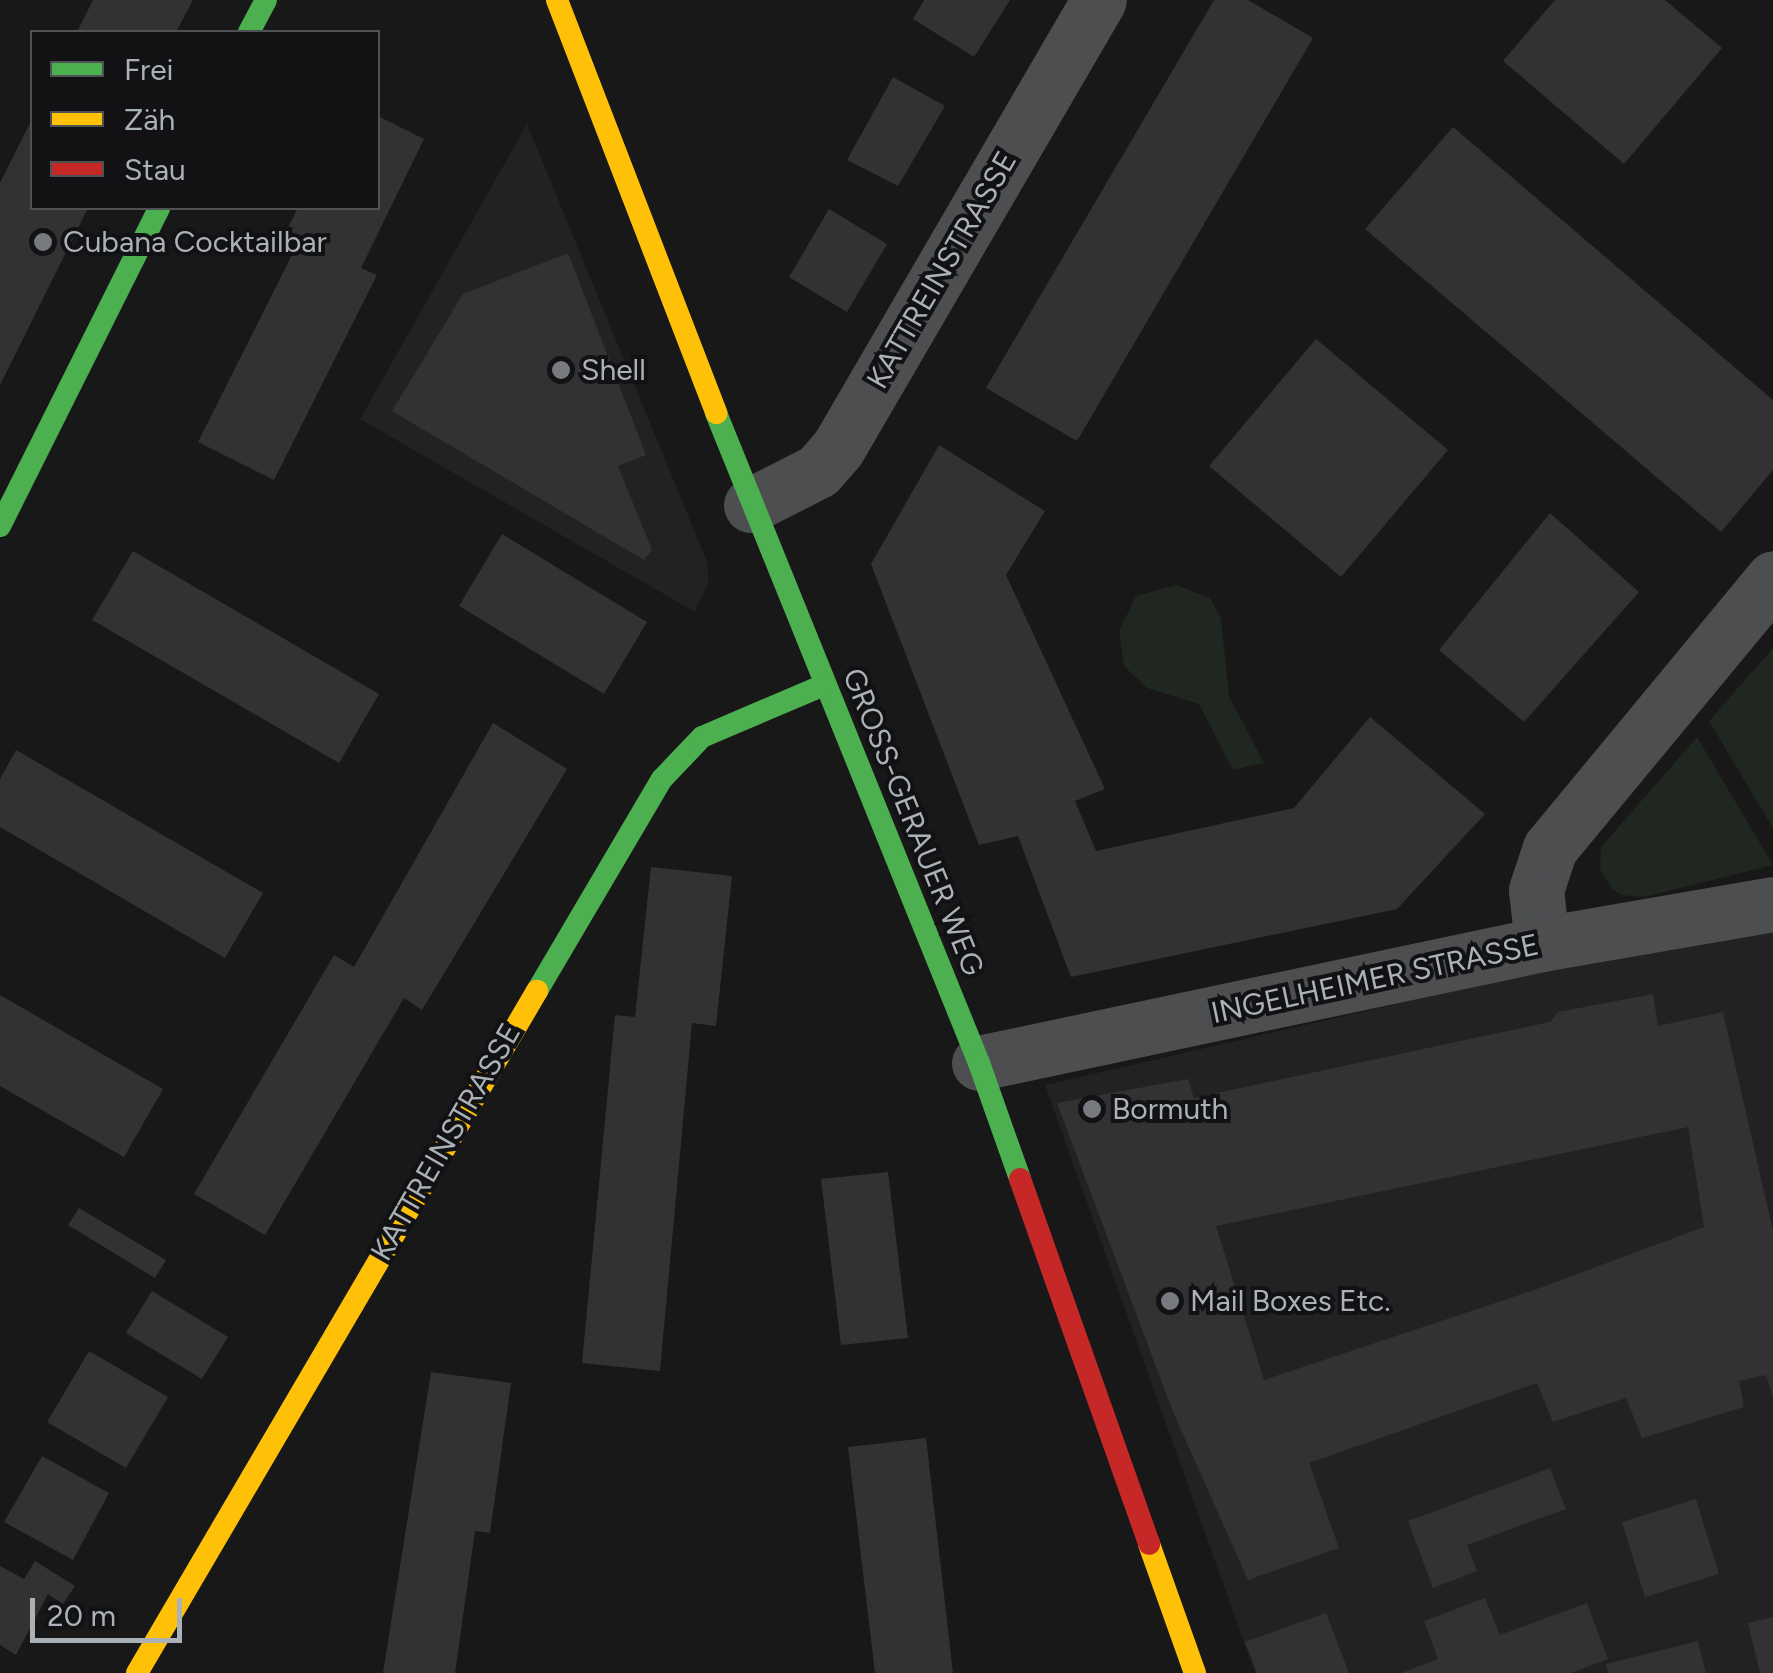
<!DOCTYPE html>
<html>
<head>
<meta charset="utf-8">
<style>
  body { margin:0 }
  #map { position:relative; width:1773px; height:1673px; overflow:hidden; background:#181818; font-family:Figtree,sans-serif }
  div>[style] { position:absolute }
  .built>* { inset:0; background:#222224 }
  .green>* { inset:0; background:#202620 }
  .building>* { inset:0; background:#323233 }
  .street>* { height:55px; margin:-27.5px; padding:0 27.5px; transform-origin:27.5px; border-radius:27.5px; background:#4c4e50 }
  .fast>* { height:22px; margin:-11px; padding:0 11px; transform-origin:11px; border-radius:11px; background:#4caf50 }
  .slow>* { height:22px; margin:-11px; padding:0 11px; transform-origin:11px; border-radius:11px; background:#ffc107 }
  .jam>* { height:22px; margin:-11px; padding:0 11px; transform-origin:11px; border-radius:11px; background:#c62828 }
  .dots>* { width:28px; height:28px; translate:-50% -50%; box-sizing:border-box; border:5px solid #121214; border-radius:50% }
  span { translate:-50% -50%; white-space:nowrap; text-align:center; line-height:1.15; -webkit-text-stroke:8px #121214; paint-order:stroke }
  .poi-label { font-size:30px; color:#aab1b7 }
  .left { translate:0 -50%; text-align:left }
  .street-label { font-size:30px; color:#aab1b7 }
  .legend { position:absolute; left:30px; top:30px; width:350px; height:180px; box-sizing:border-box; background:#121214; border:2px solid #4f5255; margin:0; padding:12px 18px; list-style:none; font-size:30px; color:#aab1b7 }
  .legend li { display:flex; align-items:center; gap:20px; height:50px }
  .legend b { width:50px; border:2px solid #4f5255 }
  .scale { position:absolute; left:30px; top:1598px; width:152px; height:45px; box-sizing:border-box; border:5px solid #aab1b7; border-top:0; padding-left:12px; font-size:30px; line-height:35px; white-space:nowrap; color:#aab1b7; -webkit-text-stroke:8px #121214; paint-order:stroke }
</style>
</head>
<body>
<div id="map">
  <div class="built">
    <div style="clip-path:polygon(527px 124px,706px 559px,709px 580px,695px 612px,360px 419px)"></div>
    <div style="clip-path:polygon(1773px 904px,1773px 1673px,1255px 1673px,1045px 1085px,1557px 967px)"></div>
  </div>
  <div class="green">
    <div style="clip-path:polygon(1176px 585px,1210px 598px,1221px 618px,1229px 696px,1264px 763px,1233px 770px,1199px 704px,1147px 688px,1124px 666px,1119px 631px,1136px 596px)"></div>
    <div style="clip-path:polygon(1773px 648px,1773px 828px,1709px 721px)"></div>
    <div style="clip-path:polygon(1697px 737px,1773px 865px,1644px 897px,1621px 895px,1612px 889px,1600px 869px,1601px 847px)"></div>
  </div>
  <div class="building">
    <div style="clip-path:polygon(93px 0,193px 0,176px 32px,77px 32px)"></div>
    <div style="clip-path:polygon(924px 0,1010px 0,974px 57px,913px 19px)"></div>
    <div style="clip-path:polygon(1214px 0,1248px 0,1313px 38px,1077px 441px,986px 388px)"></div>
    <div style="clip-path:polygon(1555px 0,1665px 0,1722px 48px,1624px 164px,1503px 61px)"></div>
    <div style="clip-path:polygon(893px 77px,945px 106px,898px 186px,847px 160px)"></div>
    <div style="clip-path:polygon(378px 116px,424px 139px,361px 268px,377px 275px,274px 480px,198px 442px,301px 237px,286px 231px,298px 208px,378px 208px)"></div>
    <div style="clip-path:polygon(32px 119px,32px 208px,88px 208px,0 385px,0 183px)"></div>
    <div style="clip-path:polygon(1453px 127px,1773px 400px,1773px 470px,1721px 532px,1365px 229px)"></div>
    <div style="clip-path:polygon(829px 209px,887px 244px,847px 312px,789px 277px)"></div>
    <div style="clip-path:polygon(568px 253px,646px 455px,618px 466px,652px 550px,644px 560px,392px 411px,463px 294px)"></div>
    <div style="clip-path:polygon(1316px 339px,1448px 450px,1341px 577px,1209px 466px)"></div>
    <div style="clip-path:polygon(939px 445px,1045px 511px,1006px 575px,1105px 789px,1075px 801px,1096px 851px,1294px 808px,1370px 717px,1485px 814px,1397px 909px,1071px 977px,1018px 836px,979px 845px,871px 564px)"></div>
    <div style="clip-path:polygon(1550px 513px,1639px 592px,1524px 722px,1439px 650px)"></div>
    <div style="clip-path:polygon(502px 534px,647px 622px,604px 694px,459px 606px)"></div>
    <div style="clip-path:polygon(133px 551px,379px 694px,339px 763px,92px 620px)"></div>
    <div style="clip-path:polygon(493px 723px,567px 769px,422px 1010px,404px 998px,265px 1235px,194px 1194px,334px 955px,354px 967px)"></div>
    <div style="clip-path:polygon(16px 750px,263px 893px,225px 958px,0 827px,0 779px)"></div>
    <div style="clip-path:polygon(651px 867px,732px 876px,716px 1026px,692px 1023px,660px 1371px,582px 1363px,615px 1015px,635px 1017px)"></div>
    <div style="clip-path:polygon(evenodd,1653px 994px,1658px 1026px,1723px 1012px,1773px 1231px,1773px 1397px,1766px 1375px,1739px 1381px,1744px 1407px,1642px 1438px,1626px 1398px,1553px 1422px,1537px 1383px,1309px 1463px,1339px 1548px,1248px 1580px,1173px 1412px,1057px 1103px,1188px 1079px,1194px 1098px,1550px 1022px,1558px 1012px,1653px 994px,1688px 1127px,1704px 1227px,1537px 1289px,1264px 1380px,1216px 1226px,1688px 1127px)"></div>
    <div style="clip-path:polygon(0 995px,163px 1089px,124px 1157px,0 1086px)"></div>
    <div style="clip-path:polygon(888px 1172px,908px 1338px,841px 1345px,821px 1179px)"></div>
    <div style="clip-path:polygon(79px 1208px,166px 1260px,155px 1278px,68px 1225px)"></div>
    <div style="clip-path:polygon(152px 1291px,228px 1337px,202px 1379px,126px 1333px)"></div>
    <div style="clip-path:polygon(89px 1351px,168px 1397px,126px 1468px,47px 1422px)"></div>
    <div style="clip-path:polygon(431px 1372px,511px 1383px,490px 1533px,475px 1531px,455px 1673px,383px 1673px)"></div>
    <div style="clip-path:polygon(926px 1438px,953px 1673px,875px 1673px,848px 1447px)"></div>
    <div style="clip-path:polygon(42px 1456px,109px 1493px,73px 1560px,4px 1522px)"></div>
    <div style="clip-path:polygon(1550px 1468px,1566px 1509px,1467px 1545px,1477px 1571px,1433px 1588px,1408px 1521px)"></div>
    <div style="clip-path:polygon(1696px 1499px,1719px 1574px,1645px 1597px,1622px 1522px)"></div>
    <div style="clip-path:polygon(35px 1561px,75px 1586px,63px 1604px,48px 1594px,16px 1655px,0 1645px,0 1566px,24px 1579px)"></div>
    <div style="clip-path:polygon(1485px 1598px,1500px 1635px,1587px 1603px,1608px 1659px,1571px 1673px,1401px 1673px,1438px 1659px,1424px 1621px)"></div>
    <div style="clip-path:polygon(1326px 1613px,1349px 1673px,1257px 1673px,1245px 1642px)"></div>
    <div style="clip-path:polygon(1773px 1617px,1773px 1673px,1760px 1673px,1748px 1623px)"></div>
    <div style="clip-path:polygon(1698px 1641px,1706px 1673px,1608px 1673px,1606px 1664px)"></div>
  </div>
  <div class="street">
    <div style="left:751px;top:505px;width:75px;rotate:-26.9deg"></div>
    <div style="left:818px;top:471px;width:30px;rotate:-49deg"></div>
    <div style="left:838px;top:448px;width:518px;rotate:-59.78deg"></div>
    <div style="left:1542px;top:944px;width:54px;rotate:-96.3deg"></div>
    <div style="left:1536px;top:890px;width:44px;rotate:-71.6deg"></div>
    <div style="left:1550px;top:848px;width:350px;rotate:-50.4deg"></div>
    <div style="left:979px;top:1063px;width:575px;rotate:-11.93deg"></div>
    <div style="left:1542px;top:944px;width:234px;rotate:-9.8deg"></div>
  </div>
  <div class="fast">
    <div style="left:249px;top:32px;width:36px;rotate:-62deg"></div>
    <div style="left:716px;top:413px;width:701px;rotate:67.97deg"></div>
    <div style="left:979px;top:1063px;width:123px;rotate:70.5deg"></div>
    <div style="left:0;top:526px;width:356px;rotate:-63.4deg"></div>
    <div style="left:537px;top:991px;width:246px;rotate:-59.5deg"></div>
    <div style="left:662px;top:779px;width:58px;rotate:-46.4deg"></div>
    <div style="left:702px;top:737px;width:133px;rotate:-23.1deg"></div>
  </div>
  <div class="slow">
    <div style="left:557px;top:0;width:443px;rotate:68.9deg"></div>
    <div style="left:1149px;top:1544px;width:137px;rotate:70.4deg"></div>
    <div style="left:137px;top:1673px;width:791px;rotate:-59.61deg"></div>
  </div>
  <div class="jam">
    <div style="left:1020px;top:1179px;width:387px;rotate:70.5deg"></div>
  </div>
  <div class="dots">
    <div style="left:43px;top:242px;background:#777b7f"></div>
    <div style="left:561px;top:370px;background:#777b7f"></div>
    <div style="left:1092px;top:1109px;background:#777b7f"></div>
    <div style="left:1170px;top:1301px;background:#777b7f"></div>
  </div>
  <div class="poi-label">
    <span class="left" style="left:63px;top:242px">Cubana Cocktailbar</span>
    <span class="left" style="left:581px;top:370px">Shell</span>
    <span class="left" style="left:1112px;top:1109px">Bormuth</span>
    <span class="left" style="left:1190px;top:1301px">Mail Boxes Etc.</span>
  </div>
  <div class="street-label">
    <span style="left:942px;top:270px;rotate:-60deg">KATTREINSTRASSE</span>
    <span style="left:913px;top:822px;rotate:68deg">GROSS-GERAUER WEG</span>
    <span style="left:1375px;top:979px;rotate:-12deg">INGELHEIMER STRASSE</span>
    <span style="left:446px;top:1142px;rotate:-60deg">KATTREINSTRASSE</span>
  </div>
  <ul class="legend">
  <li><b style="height:12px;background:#4caf50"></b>Frei</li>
  <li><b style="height:12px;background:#ffc107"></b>Zäh</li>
  <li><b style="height:12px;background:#c62828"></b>Stau</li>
  </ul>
  <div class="scale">20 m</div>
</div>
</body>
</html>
